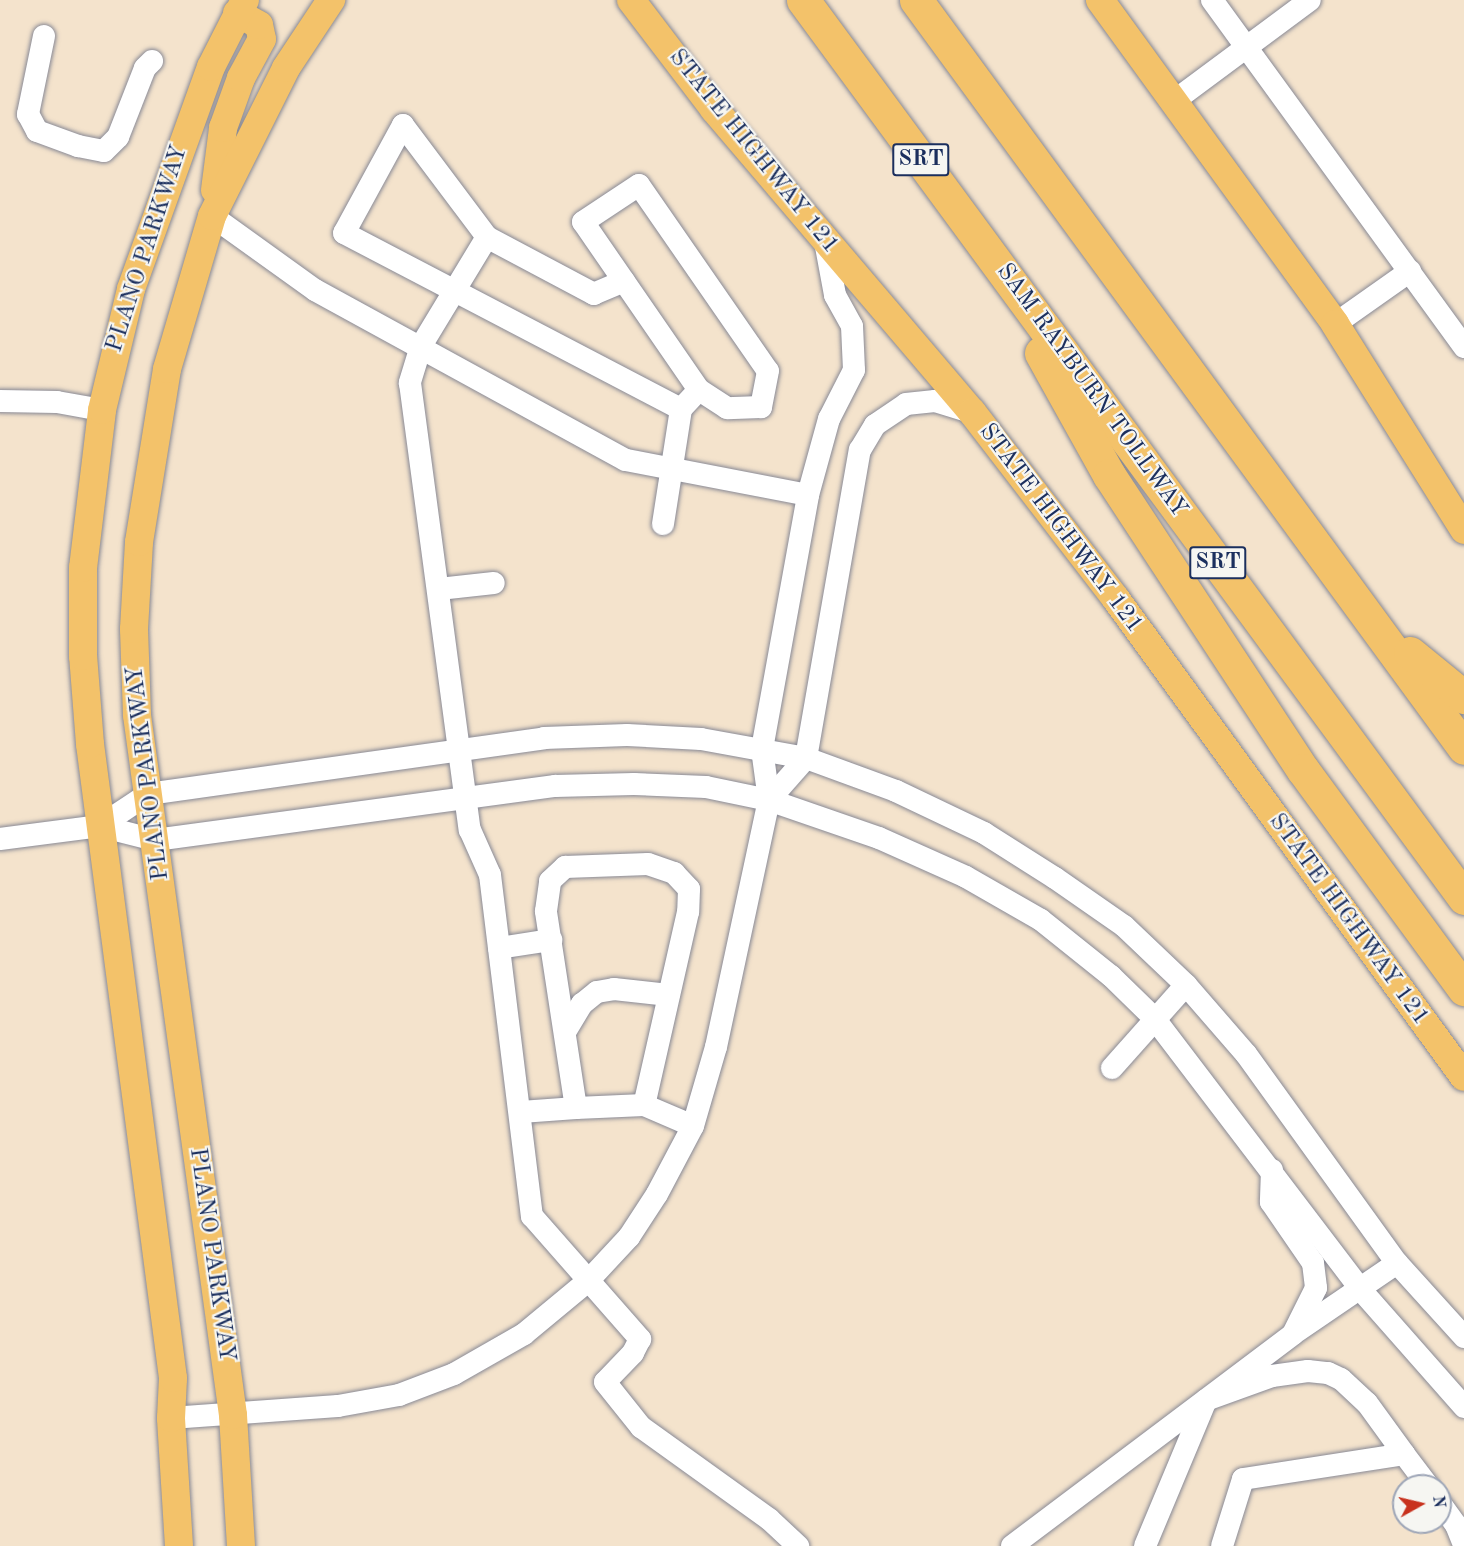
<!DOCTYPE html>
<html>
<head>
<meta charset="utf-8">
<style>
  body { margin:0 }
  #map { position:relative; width:1464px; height:1546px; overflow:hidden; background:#f4e3cc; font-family:"Old Standard TT",serif }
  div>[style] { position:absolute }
  .roads { filter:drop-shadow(0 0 2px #888995) drop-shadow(0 0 2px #888995) }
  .minor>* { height:22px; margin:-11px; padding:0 11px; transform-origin:11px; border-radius:11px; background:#fff }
  .major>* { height:28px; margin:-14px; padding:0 14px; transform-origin:14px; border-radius:14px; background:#f3c26a }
  .highway>* { height:33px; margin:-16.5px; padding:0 16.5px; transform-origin:16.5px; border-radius:16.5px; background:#f3c26a }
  span { translate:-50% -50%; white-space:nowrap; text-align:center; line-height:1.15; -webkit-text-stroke:4.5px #f6f6f2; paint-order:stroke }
  .shield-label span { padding:2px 4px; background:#f6f6f2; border:2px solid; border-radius:4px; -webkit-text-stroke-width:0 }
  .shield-label { font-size:22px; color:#1b2f5e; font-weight:700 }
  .street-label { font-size:24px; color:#1b2f5e }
  .north { position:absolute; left:1392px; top:1474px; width:60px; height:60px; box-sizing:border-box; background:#f6f6f2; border:2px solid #9ea6b7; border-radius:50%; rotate:82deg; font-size:16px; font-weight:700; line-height:24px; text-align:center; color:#1b2f5e }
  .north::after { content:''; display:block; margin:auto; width:21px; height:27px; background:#c8321e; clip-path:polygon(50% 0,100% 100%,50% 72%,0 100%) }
</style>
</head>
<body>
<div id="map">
  <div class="roads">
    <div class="minor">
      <div style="left:1212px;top:0;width:429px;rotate:54deg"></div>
      <div style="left:44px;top:36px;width:80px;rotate:101.6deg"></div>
      <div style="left:28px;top:114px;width:19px;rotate:62deg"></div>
      <div style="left:37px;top:131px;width:44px;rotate:20.1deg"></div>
      <div style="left:78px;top:146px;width:26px;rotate:11deg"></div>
      <div style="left:104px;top:151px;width:20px;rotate:-45deg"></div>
      <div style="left:118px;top:137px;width:74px;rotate:-68.6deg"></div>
      <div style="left:145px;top:68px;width:10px;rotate:-45deg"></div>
      <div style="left:1174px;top:101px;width:169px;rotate:-36.6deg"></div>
      <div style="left:639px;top:185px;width:226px;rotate:55.3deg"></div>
      <div style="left:768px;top:371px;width:37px;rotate:101deg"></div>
      <div style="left:761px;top:407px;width:34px;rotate:178deg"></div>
      <div style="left:727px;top:408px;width:33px;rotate:-147deg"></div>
      <div style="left:699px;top:390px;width:204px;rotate:-124.6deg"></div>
      <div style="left:583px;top:222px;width:67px;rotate:-33.5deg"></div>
      <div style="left:212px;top:216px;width:127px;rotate:35.7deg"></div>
      <div style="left:315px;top:290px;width:354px;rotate:28.7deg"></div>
      <div style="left:626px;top:460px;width:185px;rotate:10.9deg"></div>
      <div style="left:487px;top:237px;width:127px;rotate:121.2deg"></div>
      <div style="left:421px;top:346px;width:39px;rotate:107deg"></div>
      <div style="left:410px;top:383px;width:451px;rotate:82.4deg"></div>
      <div style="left:470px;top:830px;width:49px;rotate:66deg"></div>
      <div style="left:490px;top:875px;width:344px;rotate:83deg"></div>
      <div style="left:532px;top:1216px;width:164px;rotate:48.7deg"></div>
      <div style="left:640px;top:1339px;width:16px;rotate:117deg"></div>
      <div style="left:633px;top:1353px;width:40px;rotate:134deg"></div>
      <div style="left:605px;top:1382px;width:58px;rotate:51.3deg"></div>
      <div style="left:641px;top:1427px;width:158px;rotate:35.7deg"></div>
      <div style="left:769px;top:1519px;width:40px;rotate:43deg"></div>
      <div style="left:624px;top:281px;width:33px;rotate:157deg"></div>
      <div style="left:594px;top:294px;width:121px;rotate:-152deg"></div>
      <div style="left:487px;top:237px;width:140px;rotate:-126.9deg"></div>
      <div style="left:403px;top:125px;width:123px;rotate:118.6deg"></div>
      <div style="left:344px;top:233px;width:380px;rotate:27.6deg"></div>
      <div style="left:681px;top:409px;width:26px;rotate:-47deg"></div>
      <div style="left:1335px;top:324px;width:92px;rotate:-35.2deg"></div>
      <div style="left:0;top:401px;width:57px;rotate:1deg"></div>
      <div style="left:57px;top:402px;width:46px;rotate:10.1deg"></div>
      <div style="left:663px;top:524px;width:116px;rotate:-81.1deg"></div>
      <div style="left:439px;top:589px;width:55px;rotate:-6.2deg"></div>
      <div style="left:769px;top:800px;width:56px;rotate:-48.6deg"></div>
      <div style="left:806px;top:758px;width:313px;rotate:-80.1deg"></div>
      <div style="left:860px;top:450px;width:29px;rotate:-59deg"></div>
      <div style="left:875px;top:425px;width:37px;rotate:-34deg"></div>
      <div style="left:906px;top:404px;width:29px;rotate:-6deg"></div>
      <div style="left:935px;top:401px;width:39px;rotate:17deg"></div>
      <div style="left:100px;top:826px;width:58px;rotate:-33.7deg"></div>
      <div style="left:148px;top:794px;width:400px;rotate:-8deg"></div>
      <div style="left:544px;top:738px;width:83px;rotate:-2.1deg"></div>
      <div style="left:627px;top:735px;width:74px;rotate:3.1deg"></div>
      <div style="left:701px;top:739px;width:107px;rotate:10.3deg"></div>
      <div style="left:806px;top:758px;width:96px;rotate:20.1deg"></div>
      <div style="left:896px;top:791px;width:98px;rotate:25.5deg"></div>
      <div style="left:984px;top:833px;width:84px;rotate:32.4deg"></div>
      <div style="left:1055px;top:878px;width:84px;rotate:34.8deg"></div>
      <div style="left:1124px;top:926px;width:86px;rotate:43.6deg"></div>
      <div style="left:1186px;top:985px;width:91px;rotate:49deg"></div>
      <div style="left:1246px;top:1054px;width:258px;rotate:54.2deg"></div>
      <div style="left:1397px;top:1263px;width:100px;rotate:47.8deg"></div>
      <div style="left:0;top:839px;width:101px;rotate:-7.4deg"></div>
      <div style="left:100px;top:826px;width:57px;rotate:14.3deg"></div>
      <div style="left:155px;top:840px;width:404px;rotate:-7.7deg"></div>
      <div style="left:555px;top:786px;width:79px;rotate:-1.5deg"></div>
      <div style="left:634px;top:784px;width:72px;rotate:2.4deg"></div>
      <div style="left:706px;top:787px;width:64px;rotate:11.7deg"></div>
      <div style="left:769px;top:800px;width:116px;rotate:19.1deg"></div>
      <div style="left:879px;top:838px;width:95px;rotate:24.1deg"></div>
      <div style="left:966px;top:877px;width:86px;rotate:29.8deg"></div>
      <div style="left:1041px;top:920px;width:90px;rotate:38.7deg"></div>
      <div style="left:1111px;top:976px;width:60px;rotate:44.3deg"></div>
      <div style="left:1154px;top:1018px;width:342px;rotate:52.7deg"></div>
      <div style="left:1361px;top:1290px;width:156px;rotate:48.6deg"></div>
      <div style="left:499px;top:948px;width:53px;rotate:-8.7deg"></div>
      <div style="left:565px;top:1032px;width:33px;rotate:-59deg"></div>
      <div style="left:582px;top:1004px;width:19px;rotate:-39deg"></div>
      <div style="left:597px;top:992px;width:17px;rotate:-10deg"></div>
      <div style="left:614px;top:989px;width:55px;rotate:6.2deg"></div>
      <div style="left:1112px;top:1068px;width:111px;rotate:-48.3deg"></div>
      <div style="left:644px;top:1105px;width:68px;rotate:177.5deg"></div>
      <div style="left:576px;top:1108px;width:199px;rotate:-98.7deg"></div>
      <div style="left:546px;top:911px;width:30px;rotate:-82deg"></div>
      <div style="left:550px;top:881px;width:21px;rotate:-43deg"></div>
      <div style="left:565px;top:867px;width:83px;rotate:-2.1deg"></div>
      <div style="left:648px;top:864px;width:28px;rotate:19deg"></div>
      <div style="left:674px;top:873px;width:22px;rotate:47deg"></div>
      <div style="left:689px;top:889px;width:23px;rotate:92deg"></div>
      <div style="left:688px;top:912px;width:198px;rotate:102.8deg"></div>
      <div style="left:644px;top:1105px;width:53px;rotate:23.2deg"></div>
      <div style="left:521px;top:1112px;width:55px;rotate:-4.2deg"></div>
      <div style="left:1272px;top:1170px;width:32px;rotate:92deg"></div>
      <div style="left:1271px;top:1202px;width:74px;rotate:55.5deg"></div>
      <div style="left:1313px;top:1263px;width:25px;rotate:83deg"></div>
      <div style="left:1316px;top:1288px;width:51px;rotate:116.6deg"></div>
      <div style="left:171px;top:1418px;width:167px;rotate:-4.1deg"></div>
      <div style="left:338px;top:1406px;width:62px;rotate:-10.2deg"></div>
      <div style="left:399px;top:1395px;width:59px;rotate:-20.9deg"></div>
      <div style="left:454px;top:1374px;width:81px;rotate:-29.7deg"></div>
      <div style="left:524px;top:1334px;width:83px;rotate:-39.6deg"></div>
      <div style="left:588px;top:1281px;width:60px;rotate:-47deg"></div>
      <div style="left:629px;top:1237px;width:51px;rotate:-56.9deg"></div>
      <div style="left:657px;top:1194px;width:77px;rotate:-62.1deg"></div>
      <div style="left:693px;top:1126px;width:82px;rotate:-73.8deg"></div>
      <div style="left:716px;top:1047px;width:253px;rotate:-77.9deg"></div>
      <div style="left:769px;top:800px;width:51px;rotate:-97.8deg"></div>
      <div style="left:762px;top:749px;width:258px;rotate:-79.7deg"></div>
      <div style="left:808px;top:495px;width:79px;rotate:-74.6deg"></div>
      <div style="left:829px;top:419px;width:55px;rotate:-63deg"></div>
      <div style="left:854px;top:370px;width:44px;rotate:-92.6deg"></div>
      <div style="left:852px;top:326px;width:35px;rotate:-119deg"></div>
      <div style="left:835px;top:295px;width:55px;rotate:-100.5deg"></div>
      <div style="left:1440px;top:1503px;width:27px;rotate:54deg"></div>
      <div style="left:1456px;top:1525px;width:22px;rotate:68deg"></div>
      <div style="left:1012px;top:1546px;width:352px;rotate:-37deg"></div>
      <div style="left:1293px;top:1334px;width:126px;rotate:-34.3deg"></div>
      <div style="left:1145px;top:1546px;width:158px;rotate:-67.3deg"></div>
      <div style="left:1206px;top:1400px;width:70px;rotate:-20deg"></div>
      <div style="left:1272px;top:1376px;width:36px;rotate:-8deg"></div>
      <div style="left:1308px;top:1371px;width:20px;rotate:6deg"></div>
      <div style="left:1328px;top:1373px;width:14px;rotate:25deg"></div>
      <div style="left:1341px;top:1379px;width:35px;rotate:43deg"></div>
      <div style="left:1367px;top:1403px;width:63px;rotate:54deg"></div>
      <div style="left:1222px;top:1546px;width:70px;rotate:-72.6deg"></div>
      <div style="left:1243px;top:1479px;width:163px;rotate:-8.8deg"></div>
      <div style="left:1404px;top:1454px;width:40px;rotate:53deg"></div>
    </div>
    <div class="major">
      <div style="left:631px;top:0;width:137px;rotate:52.7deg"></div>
      <div style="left:714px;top:109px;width:398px;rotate:49.6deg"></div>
      <div style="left:972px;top:412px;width:236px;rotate:52.4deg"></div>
      <div style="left:1116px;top:599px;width:591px;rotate:53.94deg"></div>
      <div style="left:1100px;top:0;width:400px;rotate:54deg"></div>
      <div style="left:1335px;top:324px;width:243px;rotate:57.9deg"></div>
      <div style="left:215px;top:190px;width:63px;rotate:-82.6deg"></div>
      <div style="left:223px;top:128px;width:53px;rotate:-70.2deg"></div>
      <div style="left:241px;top:78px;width:44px;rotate:-61.7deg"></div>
      <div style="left:262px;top:39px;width:14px;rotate:-102deg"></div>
      <div style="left:259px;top:25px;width:25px;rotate:-151deg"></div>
      <div style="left:179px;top:1546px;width:128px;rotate:-93.6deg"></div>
      <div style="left:171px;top:1418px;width:40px;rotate:-87.1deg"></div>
      <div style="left:173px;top:1378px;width:639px;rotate:-97.46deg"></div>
      <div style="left:90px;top:744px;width:88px;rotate:-94.5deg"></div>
      <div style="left:83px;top:656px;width:88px;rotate:-90deg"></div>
      <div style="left:83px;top:568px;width:159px;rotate:-83.1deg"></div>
      <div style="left:102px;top:410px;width:124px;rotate:-76.5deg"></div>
      <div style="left:131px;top:289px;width:236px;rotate:-70.2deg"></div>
      <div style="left:211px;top:67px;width:75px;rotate:-63.1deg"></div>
      <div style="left:241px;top:1546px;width:131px;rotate:-93.5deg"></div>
      <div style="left:233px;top:1415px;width:707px;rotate:-97.81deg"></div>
      <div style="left:137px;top:715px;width:86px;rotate:-92deg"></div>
      <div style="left:134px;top:629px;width:87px;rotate:-86.7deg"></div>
      <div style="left:139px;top:542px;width:175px;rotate:-80.8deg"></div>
      <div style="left:167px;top:369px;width:159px;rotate:-73.6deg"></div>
      <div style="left:212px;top:216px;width:165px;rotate:-63.4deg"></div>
      <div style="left:286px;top:68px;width:82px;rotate:-56.5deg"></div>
    </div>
    <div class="highway">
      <div style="left:803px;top:0;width:1115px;rotate:53.64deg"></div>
      <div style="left:916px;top:0;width:927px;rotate:53.77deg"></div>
      <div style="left:1041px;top:353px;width:140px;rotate:60.9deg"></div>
      <div style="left:1109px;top:475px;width:353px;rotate:56.7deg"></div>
      <div style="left:1303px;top:770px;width:272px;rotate:53.7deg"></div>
      <div style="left:1410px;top:653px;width:70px;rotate:39.2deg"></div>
    </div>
  </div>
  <div class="shield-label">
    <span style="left:921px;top:160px">SRT</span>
    <span style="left:1218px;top:563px">SRT</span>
  </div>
  <div class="street-label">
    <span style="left:753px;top:152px;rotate:51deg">STATE HIGHWAY 121</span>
    <span style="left:148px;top:249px;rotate:-72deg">PLANO PARKWAY</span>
    <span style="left:1091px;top:391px;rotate:54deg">SAM RAYBURN TOLLWAY</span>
    <span style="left:1060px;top:529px;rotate:53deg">STATE HIGHWAY 121</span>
    <span style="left:149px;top:773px;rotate:-97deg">PLANO PARKWAY</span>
    <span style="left:1348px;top:920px;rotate:54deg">STATE HIGHWAY 121</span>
    <span style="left:211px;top:1255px;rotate:82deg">PLANO PARKWAY</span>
  </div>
  <div class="north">N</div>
</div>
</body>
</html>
